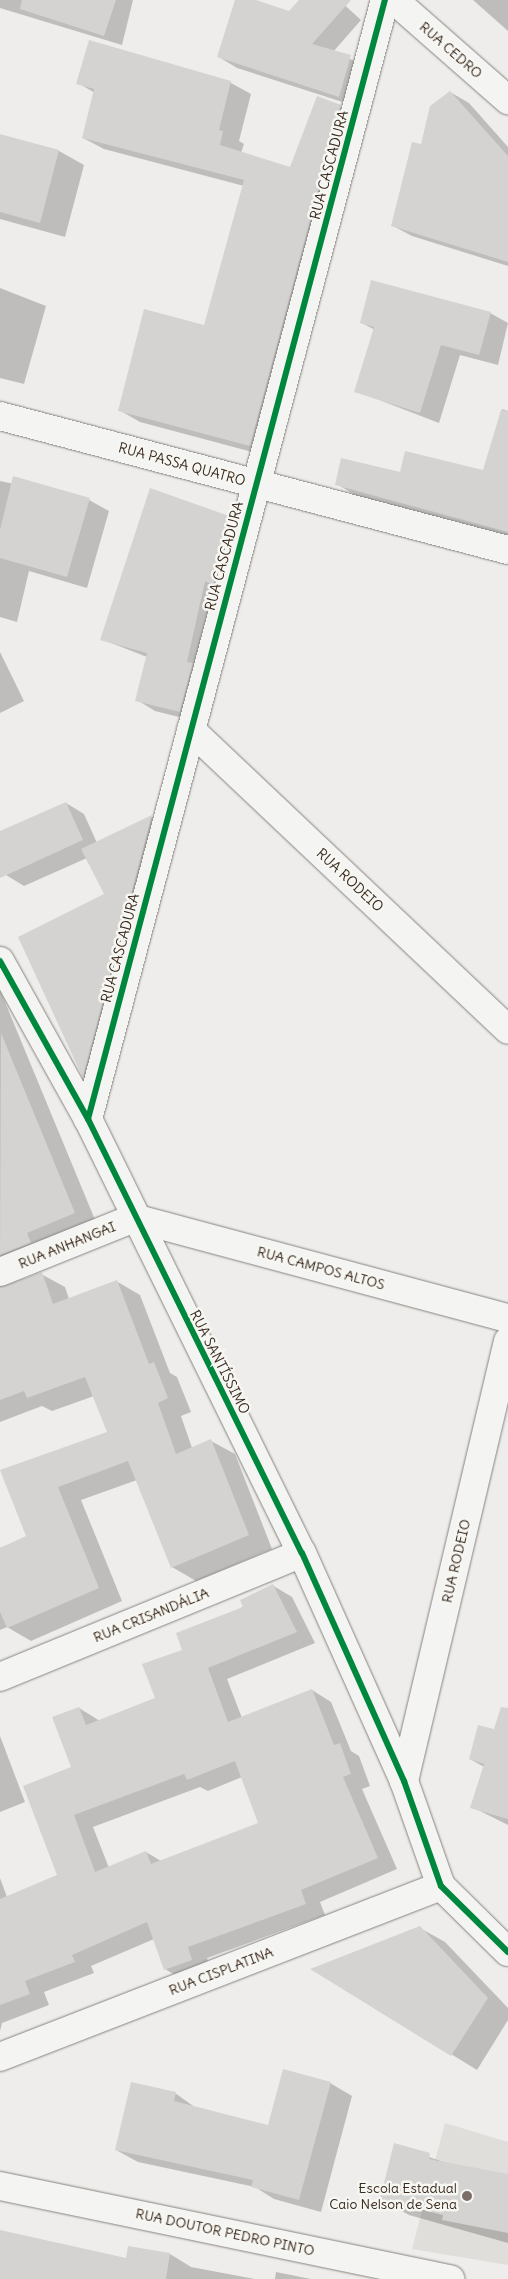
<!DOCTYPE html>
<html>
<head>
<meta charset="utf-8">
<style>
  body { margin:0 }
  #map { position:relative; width:508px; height:2279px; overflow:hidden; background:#eeedeb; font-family:Delius,sans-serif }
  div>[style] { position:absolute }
  .built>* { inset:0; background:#e0deda }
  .shadow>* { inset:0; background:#0003 }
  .building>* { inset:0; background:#d4d3d1 }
  .roads { filter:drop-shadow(0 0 1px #87837f) drop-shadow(0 0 1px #87837f) }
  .minor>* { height:28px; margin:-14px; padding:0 14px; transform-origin:14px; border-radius:14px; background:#f4f4f2 }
  .tertiary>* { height:28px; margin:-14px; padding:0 14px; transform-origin:14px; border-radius:14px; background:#f4f4f2 }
  .cycleway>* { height:6px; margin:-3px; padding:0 3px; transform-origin:3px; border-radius:3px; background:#00873e }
  .dots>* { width:14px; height:14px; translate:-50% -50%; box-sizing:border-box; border:2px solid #f6f6f2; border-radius:50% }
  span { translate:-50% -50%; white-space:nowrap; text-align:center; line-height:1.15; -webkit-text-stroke:5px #f6f6f2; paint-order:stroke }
  .street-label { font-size:14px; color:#3b2a1e }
  .poi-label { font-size:14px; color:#3b2a1e }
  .right { translate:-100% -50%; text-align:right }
</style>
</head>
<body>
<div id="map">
  <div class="built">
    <div style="clip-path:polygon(445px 2123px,508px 2142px,508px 2265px,412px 2249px)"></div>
  </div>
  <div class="shadow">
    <div style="clip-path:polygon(0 0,133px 0,122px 45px,0 8px)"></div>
    <div style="clip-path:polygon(236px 0,289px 12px,300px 0,339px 0,361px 20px,333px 52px,370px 67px,358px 107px,237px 68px,219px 57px)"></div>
    <div style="clip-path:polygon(473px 0,508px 0,508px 31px)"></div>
    <div style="clip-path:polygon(90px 41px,231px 83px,251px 94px,239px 141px,244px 144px,241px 153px,291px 169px,340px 107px,361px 118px,271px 457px,140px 422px,119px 410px,205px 327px,244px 186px,104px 149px,83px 138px,95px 93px,78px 83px)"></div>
    <div style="clip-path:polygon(450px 92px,469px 103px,508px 147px,508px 266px,412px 236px,393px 226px,421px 145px)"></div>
    <div style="clip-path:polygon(0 135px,59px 151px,84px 165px,65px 237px,0 219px)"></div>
    <div style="clip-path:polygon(0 288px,46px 306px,24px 384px,0 378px)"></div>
    <div style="clip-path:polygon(490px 313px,508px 323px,498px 365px,460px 355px,439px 423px,356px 391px,375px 330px,362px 323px)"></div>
    <div style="clip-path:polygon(502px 409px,508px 411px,508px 538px,358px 497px,337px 484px,401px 473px,483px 472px)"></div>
    <div style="clip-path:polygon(0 481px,89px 500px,109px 511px,87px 588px,29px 571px,17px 622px,0 617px)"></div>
    <div style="clip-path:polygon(231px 518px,250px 529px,199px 722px,155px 711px,137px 700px,147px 657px,101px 639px)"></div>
    <div style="clip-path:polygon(0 652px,24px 701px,0 713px)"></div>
    <div style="clip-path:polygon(66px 803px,84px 814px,97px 843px,152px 817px,169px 826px,100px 1086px,84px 1077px,20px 937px,106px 895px,87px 858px,24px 886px,6px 875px,0 863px,0 833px)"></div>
    <div style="clip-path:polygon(0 990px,98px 1227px,11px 1275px,10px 1285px,41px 1274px,65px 1287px,69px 1299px,116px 1281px,140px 1295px,170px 1373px,177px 1377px,191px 1412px,181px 1416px,192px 1448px,211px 1441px,235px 1454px,272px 1549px,196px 1581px,172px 1567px,137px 1480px,81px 1500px,122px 1601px,31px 1641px,7px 1627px,0 1630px,0 1548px,28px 1537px,1px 1471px,108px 1433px,94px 1396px,52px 1411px,42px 1406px,0 1422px)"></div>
    <div style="clip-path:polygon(evenodd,272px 1585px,292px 1597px,315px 1643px,227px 1679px,242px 1718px,312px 1690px,331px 1702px,351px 1751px,359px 1756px,370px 1786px,362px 1789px,397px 1869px,320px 1902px,325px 1915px,207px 1958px,211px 1972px,185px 1981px,165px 1969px,154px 1939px,91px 1966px,94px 1973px,44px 1992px,49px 2005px,2px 2023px,0 2031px,0 1878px,7px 1897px,58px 1875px,79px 1708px,100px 1721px,156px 1699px,183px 1651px,272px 1585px,242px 1777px,260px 1823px,161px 1861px,146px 1852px,109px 1868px,93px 1827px,200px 1787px,208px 1791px,242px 1777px)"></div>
    <div style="clip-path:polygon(508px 1734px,508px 1825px,472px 1807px,484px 1767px,470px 1759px)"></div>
    <div style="clip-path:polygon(0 1736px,25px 1802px,0 1812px)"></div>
    <div style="clip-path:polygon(420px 1928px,445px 1942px,508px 2008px,508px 2020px,477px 2070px,313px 1969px)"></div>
    <div style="clip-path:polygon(330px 2083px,352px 2096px,321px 2212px,274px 2199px,255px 2187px,138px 2162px,116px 2150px,175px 2093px,196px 2108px,269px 2126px)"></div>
    <div style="clip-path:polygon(395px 2145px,446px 2163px,508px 2175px,508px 2243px,409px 2215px,381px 2199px)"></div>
    <div style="clip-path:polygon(0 2231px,127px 2260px,129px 2248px,170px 2254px,191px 2267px,255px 2279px,0 2279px)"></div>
    <div style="clip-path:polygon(276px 2272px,311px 2279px,312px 2279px,275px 2279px)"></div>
  </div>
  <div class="building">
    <div style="clip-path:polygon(22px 0,116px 0,104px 36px,20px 9px)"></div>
    <div style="clip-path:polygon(235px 0,256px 0,289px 11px,299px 0,351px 0,312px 44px,351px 55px,339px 97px,217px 57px)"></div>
    <div style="clip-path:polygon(89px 40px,231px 81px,219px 130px,223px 131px,220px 145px,290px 167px,317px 96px,341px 105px,250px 446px,118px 411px,144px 309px,204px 325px,244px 180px,82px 138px,94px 89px,76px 84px)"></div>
    <div style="clip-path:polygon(450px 91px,508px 156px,508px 262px,391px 226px,412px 142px,421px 144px,430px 106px)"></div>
    <div style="clip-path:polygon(0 134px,59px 150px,40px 223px,0 212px)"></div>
    <div style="clip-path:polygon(371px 280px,491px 312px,479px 355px,441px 345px,420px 413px,354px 392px,374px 327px,360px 323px)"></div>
    <div style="clip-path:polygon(501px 410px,508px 411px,508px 532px,335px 485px,341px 458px,400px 472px,405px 451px,483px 470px)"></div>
    <div style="clip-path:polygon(13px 476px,90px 498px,67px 577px,0 558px,0 530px)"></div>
    <div style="clip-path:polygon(150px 488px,232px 517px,214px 585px,205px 581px,187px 662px,193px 663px,180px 712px,135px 701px,147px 653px,100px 640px)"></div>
    <div style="clip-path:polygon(66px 802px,83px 840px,0 878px,0 831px)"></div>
    <div style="clip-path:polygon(152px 815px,83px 1078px,18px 937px,104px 894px,81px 849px)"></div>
    <div style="clip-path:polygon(1px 1033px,75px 1213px,27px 1233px,31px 1243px,0 1255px)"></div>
    <div style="clip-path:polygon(42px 1272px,53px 1304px,117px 1280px,149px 1364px,154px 1362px,168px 1398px,158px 1403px,176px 1454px,211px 1439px,249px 1535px,171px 1568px,128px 1461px,58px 1487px,99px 1588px,7px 1628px,0 1612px,0 1548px,26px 1536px,0 1470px,107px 1432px,85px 1377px,27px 1398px,24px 1391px,0 1400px,0 1287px)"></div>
    <div style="clip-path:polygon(evenodd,273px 1584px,297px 1632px,208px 1668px,228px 1722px,312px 1689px,334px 1745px,340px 1743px,351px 1774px,343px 1777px,378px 1858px,301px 1890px,306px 1904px,188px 1947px,192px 1960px,164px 1970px,147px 1922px,72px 1955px,75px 1962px,25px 1981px,30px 1994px,0 2005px,0 1899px,57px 1875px,23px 1786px,71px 1767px,52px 1717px,79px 1707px,86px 1725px,155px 1698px,142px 1664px,182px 1650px,176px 1633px,243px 1607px,240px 1600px,273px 1584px,235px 1761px,258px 1823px,151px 1864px,146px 1851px,95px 1872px,74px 1815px,184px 1774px,187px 1780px,235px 1761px)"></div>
    <div style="clip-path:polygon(501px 1707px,508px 1708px,508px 1819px,470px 1808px,484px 1764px,469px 1759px,478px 1725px,494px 1729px)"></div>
    <div style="clip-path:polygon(420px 1926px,488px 1998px,451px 2056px,310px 1969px)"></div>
    <div style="clip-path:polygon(283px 2069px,331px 2082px,299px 2200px,251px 2187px,253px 2180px,115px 2150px,131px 2082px,176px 2092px,174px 2101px,268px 2125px)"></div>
    <div style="clip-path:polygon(394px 2143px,430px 2153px,429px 2159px,508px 2174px,508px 2233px,442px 2220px,443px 2215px,380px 2199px)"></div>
    <div style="clip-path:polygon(0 2230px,126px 2258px,128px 2246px,170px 2253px,166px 2279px,0 2279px)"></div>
  </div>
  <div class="roads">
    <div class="minor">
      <div style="left:394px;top:0;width:152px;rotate:41.3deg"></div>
      <div style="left:0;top:416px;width:525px;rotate:14.78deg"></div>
      <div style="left:191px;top:730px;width:436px;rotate:43.4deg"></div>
      <div style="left:0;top:961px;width:181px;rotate:60.9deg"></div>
      <div style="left:88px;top:1119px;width:484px;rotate:63.8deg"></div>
      <div style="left:302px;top:1553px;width:250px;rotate:65.9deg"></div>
      <div style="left:404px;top:1781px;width:111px;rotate:70.6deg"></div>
      <div style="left:441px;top:1886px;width:94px;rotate:44.6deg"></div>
      <div style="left:88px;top:1119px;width:1158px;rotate:-75.14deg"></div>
      <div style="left:0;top:1272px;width:144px;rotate:-21.9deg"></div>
      <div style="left:134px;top:1218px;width:387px;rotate:15deg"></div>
      <div style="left:0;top:1677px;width:326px;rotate:-22.3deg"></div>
      <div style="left:404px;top:1781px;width:452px;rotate:-76.7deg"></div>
      <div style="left:0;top:2057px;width:473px;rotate:-21.2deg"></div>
    </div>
    <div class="tertiary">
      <div style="left:0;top:2186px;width:460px;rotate:11.7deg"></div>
    </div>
  </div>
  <div class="cycleway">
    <div style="left:0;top:961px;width:181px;rotate:60.9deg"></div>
    <div style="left:88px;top:1119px;width:484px;rotate:63.8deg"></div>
    <div style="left:302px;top:1553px;width:250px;rotate:65.9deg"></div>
    <div style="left:404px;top:1781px;width:111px;rotate:70.6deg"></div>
    <div style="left:441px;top:1886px;width:94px;rotate:44.6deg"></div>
    <div style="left:88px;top:1119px;width:1158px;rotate:-75.14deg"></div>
  </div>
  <div class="dots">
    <div style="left:467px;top:2196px;background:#7a6e66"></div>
  </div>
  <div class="street-label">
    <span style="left:451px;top:50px;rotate:41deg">RUA CEDRO</span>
    <span style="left:329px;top:165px;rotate:-75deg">RUA CASCADURA</span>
    <span style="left:182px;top:464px;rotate:15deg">RUA PASSA QUATRO</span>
    <span style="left:224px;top:556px;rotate:-75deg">RUA CASCADURA</span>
    <span style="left:350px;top:880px;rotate:43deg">RUA RODEIO</span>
    <span style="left:120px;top:948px;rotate:-75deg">RUA CASCADURA</span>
    <span style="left:67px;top:1245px;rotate:-22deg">RUA ANHANGAI</span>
    <span style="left:321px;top:1268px;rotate:15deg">RUA CAMPOS ALTOS</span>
    <span style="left:220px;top:1362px;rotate:63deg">RUA SANTÍSSIMO</span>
    <span style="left:456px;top:1561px;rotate:-77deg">RUA RODEIO</span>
    <span style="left:151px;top:1615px;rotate:-22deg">RUA CRISANDÁLIA</span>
    <span style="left:221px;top:1971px;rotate:-21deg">RUA CISPLATINA</span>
    <span style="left:225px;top:2232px;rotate:12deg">RUA DOUTOR PEDRO PINTO</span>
  </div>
  <div class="poi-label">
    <span class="right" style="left:457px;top:2196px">Escola Estadual<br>Caio Nelson de Sena</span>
  </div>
</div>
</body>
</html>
